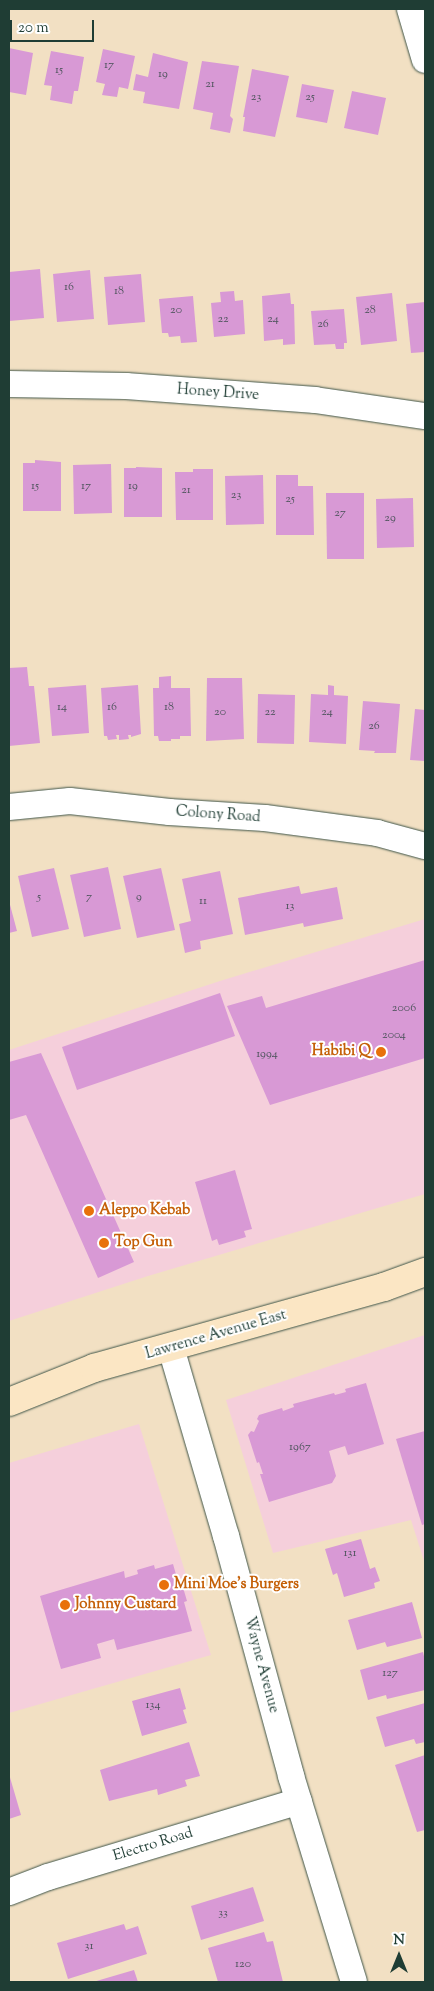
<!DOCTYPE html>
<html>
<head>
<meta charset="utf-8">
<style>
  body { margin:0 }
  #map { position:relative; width:434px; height:1991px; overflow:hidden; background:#f2e0c3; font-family:"Sorts Mill Goudy",serif }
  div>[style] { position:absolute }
  .built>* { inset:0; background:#f5cfdb }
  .building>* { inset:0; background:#d899d5 }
  .roads { filter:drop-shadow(0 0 1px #3f5549) drop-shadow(0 0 1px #3f5549) }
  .street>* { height:26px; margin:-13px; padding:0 13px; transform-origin:13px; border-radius:13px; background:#fff }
  .secondary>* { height:28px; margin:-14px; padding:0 14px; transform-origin:14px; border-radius:14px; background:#fbe6c4 }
  .dots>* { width:14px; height:14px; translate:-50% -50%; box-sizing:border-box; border:2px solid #fff; border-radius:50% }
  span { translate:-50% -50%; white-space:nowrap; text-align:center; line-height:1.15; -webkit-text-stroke:4px #fff; paint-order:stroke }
  .number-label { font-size:12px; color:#4d545c }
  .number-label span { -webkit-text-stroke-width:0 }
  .street-label { font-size:15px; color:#1f3d34 }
  .food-label { font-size:15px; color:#c56008; font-weight:700 }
  .right { translate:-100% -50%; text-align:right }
  .left { translate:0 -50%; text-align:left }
  .frame { position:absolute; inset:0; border:10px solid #1f3d34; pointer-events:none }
  .north { position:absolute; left:374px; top:1931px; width:50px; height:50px; -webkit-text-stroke:4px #fff; paint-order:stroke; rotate:0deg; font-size:14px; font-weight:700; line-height:20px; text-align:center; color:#1f3d34 }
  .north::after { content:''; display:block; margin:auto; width:18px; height:22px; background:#1f3d34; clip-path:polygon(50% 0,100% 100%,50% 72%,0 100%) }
  .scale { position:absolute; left:10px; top:20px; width:84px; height:22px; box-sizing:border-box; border:2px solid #1f3d34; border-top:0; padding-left:6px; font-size:15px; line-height:18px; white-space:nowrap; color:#1f3d34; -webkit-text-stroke:4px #fff; paint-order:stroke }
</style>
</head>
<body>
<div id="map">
  <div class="built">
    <div style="clip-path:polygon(425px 919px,425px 1194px,148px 1276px,9px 1321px,9px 1050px,220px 981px)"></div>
    <div style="clip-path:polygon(425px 1335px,425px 1564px,411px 1520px,273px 1553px,226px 1400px)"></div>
    <div style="clip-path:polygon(139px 1424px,211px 1655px,9px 1713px,9px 1463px)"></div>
  </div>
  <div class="building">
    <div style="clip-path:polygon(9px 48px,33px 53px,26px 95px,9px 92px)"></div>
    <div style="clip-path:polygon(103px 49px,135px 56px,128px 89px,119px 87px,117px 97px,102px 95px,105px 84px,96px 82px)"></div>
    <div style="clip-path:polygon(51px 51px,84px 57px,78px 91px,74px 91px,72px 104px,50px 100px,52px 86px,44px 85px)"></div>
    <div style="clip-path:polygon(153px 53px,188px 62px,179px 109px,143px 103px,145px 92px,133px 90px,136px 74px,148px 77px)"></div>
    <div style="clip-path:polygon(202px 61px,239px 66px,230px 116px,233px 119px,230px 133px,210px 129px,213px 113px,193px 109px)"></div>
    <div style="clip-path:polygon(252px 69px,289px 76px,275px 137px,243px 131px,245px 117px,243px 117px)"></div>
    <div style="clip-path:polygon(302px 84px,334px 90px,327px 123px,296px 117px)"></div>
    <div style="clip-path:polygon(352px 91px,386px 98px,378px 135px,344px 128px)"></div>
    <div style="clip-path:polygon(40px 269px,44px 318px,9px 321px,9px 272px)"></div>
    <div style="clip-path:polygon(90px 270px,94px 319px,57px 322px,53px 274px)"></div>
    <div style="clip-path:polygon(141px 274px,145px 322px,108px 325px,104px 277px)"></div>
    <div style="clip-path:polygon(234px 291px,235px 301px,243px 300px,245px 334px,214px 337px,211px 303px,221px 302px,220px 292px)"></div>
    <div style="clip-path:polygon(290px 293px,291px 304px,294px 304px,295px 344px,283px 345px,283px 339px,264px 341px,262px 296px)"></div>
    <div style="clip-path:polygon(392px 293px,397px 341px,361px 345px,356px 297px)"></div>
    <div style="clip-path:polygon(193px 296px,197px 342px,181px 343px,180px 336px,169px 337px,168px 333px,162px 333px,159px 299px)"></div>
    <div style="clip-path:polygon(425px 302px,425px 352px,411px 353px,406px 304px)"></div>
    <div style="clip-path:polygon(344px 309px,347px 343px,344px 343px,344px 349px,336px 349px,335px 344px,314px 345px,311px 311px)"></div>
    <div style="clip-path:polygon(35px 460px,61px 462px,61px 511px,23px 511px,23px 463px,35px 463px)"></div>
    <div style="clip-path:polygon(111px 464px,112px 513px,74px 514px,73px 465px)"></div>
    <div style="clip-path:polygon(136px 467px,162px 468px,162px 517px,124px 517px,124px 468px,136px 468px)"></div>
    <div style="clip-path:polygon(193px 469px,213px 469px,213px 520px,176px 520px,175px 472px,193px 472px)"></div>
    <div style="clip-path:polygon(263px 475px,264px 524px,226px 525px,225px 476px)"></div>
    <div style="clip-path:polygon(276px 475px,298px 475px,298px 486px,313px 486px,314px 535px,276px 535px)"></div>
    <div style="clip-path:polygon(326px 493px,364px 493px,364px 559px,327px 559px)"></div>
    <div style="clip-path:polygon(413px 498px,414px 547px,377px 548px,376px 499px)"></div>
    <div style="clip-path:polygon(27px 667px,29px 686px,34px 686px,40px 743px,9px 746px,9px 668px)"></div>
    <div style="clip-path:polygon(171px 676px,171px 688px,190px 688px,191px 736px,180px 736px,180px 739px,171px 739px,171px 741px,159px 741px,158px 736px,154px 736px,153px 688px,159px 688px,159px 677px)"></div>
    <div style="clip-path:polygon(207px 678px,242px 678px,244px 739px,206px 741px)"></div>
    <div style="clip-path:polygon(86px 685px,89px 733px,52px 736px,48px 688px)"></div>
    <div style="clip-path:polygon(138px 685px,141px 734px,131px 737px,131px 735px,128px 735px,129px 739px,119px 740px,119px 735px,116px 735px,117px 739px,108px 740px,107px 736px,104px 736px,101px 688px)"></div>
    <div style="clip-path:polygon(328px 685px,334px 686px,334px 695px,348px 696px,346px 744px,309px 742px,311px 694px,328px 695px)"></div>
    <div style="clip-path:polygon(258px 694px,295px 695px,294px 744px,257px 743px)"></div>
    <div style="clip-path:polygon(363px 701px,400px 704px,396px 753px,374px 753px,375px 751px,359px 750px)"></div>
    <div style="clip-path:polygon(415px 709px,425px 710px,425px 761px,410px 760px)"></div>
    <div style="clip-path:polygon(108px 867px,121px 929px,84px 937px,70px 875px)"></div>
    <div style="clip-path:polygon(54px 868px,69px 929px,32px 937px,18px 876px)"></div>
    <div style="clip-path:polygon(161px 868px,175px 930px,137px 938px,123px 876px)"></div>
    <div style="clip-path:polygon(220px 871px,233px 934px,200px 941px,201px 949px,185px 953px,179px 924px,191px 921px,182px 879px)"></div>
    <div style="clip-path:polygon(299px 886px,301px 894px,337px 887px,343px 919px,304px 927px,303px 923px,245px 935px,238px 898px)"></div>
    <div style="clip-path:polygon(9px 901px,17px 931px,9px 933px)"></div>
    <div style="clip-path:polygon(425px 960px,425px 1058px,270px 1105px,227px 1006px,262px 996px,266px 1008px)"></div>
    <div style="clip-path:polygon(220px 993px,235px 1036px,77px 1090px,62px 1047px)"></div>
    <div style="clip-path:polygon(41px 1053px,134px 1262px,98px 1278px,26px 1115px,9px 1120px,9px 1062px)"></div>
    <div style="clip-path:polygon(235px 1170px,252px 1229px,244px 1231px,246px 1237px,219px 1245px,217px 1239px,212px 1241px,195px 1182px)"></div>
    <div style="clip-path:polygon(366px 1383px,384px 1444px,348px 1455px,345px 1446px,329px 1451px,336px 1476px,332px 1483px,269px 1502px,260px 1474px,263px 1474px,259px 1462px,257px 1463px,248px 1435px,251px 1431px,254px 1432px,259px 1421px,257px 1419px,259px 1415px,282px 1408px,283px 1411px,294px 1407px,293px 1404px,334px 1393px,335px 1395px,346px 1392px,345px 1389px)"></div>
    <div style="clip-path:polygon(425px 1431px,425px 1524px,422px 1525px,396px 1439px)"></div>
    <div style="clip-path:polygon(361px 1539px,370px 1569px,375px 1567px,380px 1581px,374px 1583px,375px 1588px,344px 1597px,337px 1573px,333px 1575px,325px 1549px)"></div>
    <div style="clip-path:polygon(173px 1564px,179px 1585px,182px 1584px,187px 1601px,184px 1602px,192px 1631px,117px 1650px,114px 1639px,97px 1644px,101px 1658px,61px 1669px,40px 1596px,124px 1571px,125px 1578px,138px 1574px,137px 1570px,154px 1565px,155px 1569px)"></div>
    <div style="clip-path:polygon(412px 1602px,422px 1638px,387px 1647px,385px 1642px,357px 1650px,348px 1620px)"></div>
    <div style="clip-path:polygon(423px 1652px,425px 1661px,425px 1690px,387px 1699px,386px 1695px,368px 1700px,360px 1670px)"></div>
    <div style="clip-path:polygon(180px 1688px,186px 1709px,183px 1710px,187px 1723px,142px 1736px,132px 1701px)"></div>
    <div style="clip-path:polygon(425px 1703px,425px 1742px,416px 1744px,414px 1739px,385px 1747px,376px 1717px)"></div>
    <div style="clip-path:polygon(189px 1742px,200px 1776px,185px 1780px,187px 1786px,158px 1795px,157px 1789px,109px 1801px,100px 1770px)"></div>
    <div style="clip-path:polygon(425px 1755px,425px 1830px,417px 1832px,395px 1765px)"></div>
    <div style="clip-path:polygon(9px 1774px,21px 1815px,9px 1819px)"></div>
    <div style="clip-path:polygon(253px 1887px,264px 1921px,201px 1940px,191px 1906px)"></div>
    <div style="clip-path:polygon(124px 1924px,126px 1930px,138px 1926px,147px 1954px,68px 1979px,57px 1943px)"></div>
    <div style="clip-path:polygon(264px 1932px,267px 1942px,273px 1941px,283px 1982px,218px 1982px,208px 1948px)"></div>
    <div style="clip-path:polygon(134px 1970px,138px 1982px,93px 1982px)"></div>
  </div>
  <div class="roads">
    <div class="street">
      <div style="left:410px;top:9px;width:53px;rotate:73.6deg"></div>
      <div style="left:9px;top:384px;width:117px;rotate:1deg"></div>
      <div style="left:126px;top:386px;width:190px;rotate:4.2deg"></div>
      <div style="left:315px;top:400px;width:111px;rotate:8.3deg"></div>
      <div style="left:9px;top:807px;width:61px;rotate:-5.6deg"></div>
      <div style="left:70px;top:801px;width:100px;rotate:6.3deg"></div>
      <div style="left:169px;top:812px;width:96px;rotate:3.6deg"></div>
      <div style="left:265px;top:818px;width:113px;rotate:7.6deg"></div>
      <div style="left:377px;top:833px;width:50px;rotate:15.2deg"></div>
      <div style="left:171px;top:1348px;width:196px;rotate:73.7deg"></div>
      <div style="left:226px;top:1536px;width:249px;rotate:74.8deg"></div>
      <div style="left:291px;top:1776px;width:215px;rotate:73deg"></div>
      <div style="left:9px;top:1892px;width:42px;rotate:-21deg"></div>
      <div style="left:48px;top:1877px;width:262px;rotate:-16.8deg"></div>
    </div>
    <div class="secondary">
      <div style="left:9px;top:1402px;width:92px;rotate:-21.8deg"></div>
      <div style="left:94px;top:1368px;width:301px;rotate:-15.6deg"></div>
      <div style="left:384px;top:1287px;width:44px;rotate:-20.1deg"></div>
    </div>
  </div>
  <div class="dots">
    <div style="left:381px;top:1052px;background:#e8710a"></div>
    <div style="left:89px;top:1211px;background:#e8710a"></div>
    <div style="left:104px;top:1243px;background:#e8710a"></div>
    <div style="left:164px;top:1585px;background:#e8710a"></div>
    <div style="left:65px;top:1605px;background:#e8710a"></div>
  </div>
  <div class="number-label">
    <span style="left:109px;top:66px">17</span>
    <span style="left:59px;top:71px">15</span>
    <span style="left:163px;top:75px">19</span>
    <span style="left:210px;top:85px">21</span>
    <span style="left:256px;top:98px">23</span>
    <span style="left:310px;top:98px">25</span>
    <span style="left:69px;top:288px">16</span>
    <span style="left:119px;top:292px">18</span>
    <span style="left:176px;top:311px">20</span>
    <span style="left:370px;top:311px">28</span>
    <span style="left:223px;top:320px">22</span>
    <span style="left:273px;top:320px">24</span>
    <span style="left:323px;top:325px">26</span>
    <span style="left:35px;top:487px">15</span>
    <span style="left:86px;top:487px">17</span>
    <span style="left:133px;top:487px">19</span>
    <span style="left:186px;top:491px">21</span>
    <span style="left:236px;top:496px">23</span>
    <span style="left:290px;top:500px">25</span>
    <span style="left:340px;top:514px">27</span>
    <span style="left:390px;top:519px">29</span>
    <span style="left:62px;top:708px">14</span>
    <span style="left:112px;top:708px">16</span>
    <span style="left:169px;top:708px">18</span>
    <span style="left:220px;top:713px">20</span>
    <span style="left:270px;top:713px">22</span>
    <span style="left:327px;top:713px">24</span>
    <span style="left:374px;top:727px">26</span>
    <span style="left:39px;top:898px">5</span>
    <span style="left:89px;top:898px">7</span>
    <span style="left:139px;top:898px">9</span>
    <span style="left:203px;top:902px">11</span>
    <span style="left:290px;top:907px">13</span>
    <span style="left:404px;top:1009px">2006</span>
    <span style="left:394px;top:1036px">2004</span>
    <span style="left:267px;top:1055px">1994</span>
    <span style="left:300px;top:1448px">1967</span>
    <span style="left:350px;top:1554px">131</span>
    <span style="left:390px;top:1674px">127</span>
    <span style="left:153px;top:1706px">134</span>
    <span style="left:223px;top:1914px">33</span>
    <span style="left:89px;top:1947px">31</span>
    <span style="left:243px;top:1965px">120</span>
  </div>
  <div class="street-label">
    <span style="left:218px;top:393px;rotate:4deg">Honey Drive</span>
    <span style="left:218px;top:815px;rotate:4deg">Colony Road</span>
    <span style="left:216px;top:1335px;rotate:-16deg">Lawrence Avenue East</span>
    <span style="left:261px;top:1665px;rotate:75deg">Wayne Avenue</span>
    <span style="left:153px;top:1845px;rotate:-17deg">Electro Road</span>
  </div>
  <div class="food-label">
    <span class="right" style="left:371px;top:1052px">Habibi Q</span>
    <span class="left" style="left:99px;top:1211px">Aleppo Kebab</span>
    <span class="left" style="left:114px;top:1243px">Top Gun</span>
    <span class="left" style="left:174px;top:1585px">Mini Moe's Burgers</span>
    <span class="left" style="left:75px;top:1605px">Johnny Custard</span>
  </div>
  <div class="frame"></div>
  <div class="north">N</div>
  <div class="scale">20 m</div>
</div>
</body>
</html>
